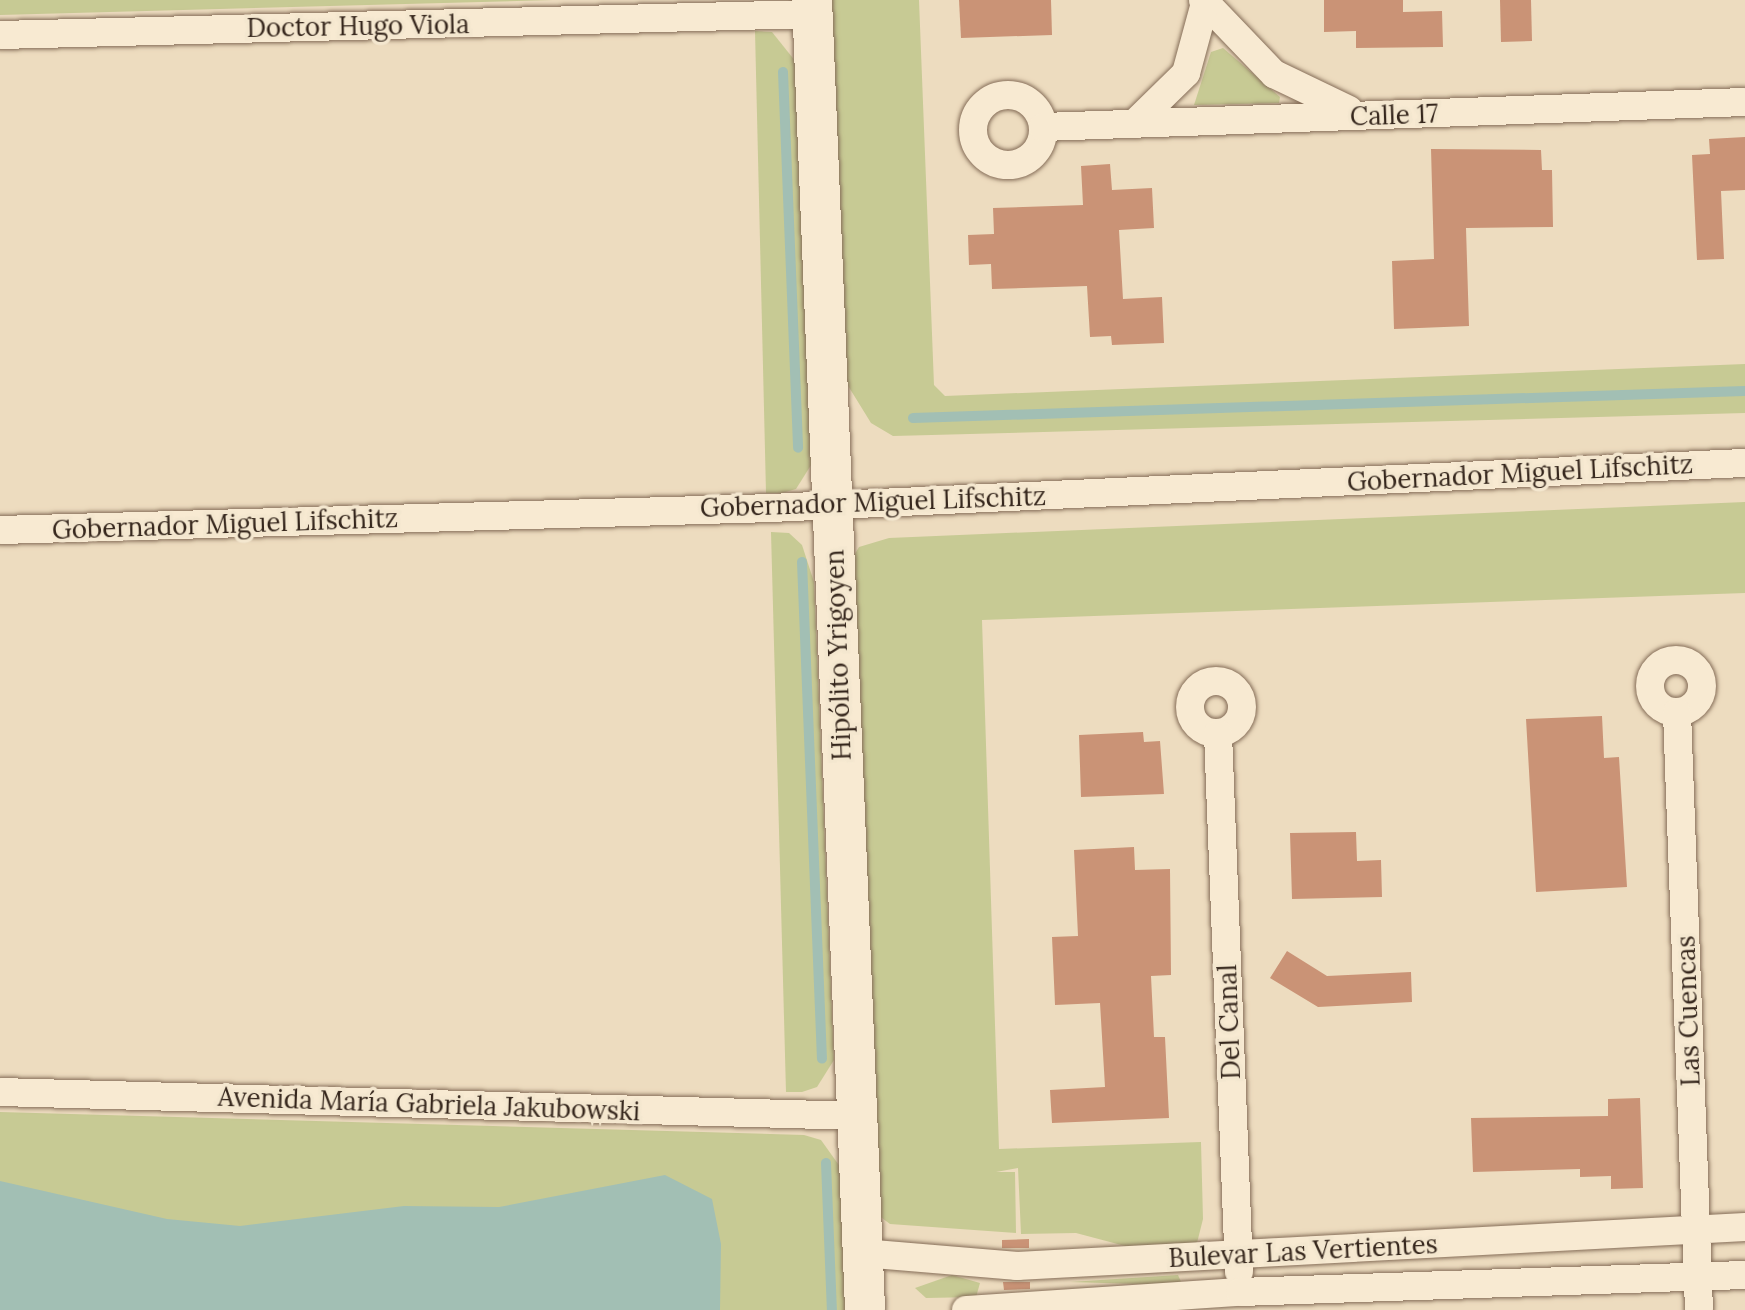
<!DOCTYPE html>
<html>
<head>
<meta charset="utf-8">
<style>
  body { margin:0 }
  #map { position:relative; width:1745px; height:1310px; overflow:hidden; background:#eddcbf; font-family:Lora,serif }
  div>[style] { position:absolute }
  .green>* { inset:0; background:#c7ca94 }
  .water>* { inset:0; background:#a2bfb4 }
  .stream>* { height:10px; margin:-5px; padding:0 5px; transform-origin:5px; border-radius:5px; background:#a2bfb4 }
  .building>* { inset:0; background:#ca9376 }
  .roads { filter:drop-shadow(0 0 2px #856d58) drop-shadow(0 0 2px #856d58) }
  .street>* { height:28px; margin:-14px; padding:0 14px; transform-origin:14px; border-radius:14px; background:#f8ead2 }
  .street>.ring { margin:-14px; padding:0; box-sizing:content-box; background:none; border:28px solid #f8ead2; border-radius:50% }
  .secondary>* { height:40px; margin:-20px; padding:0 20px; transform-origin:20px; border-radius:20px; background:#f8ead2 }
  span { translate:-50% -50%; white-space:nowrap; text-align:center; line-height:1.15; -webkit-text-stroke:7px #f4e7cf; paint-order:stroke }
  .street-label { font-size:26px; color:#35261c }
</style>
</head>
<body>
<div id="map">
  <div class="green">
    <div style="clip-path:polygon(0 0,553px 0,0 15px)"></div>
    <div style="clip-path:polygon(828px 0,919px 0,934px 385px,945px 396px,1745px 364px,1745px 413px,893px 436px,871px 423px,842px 376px)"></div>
    <div style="clip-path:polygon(755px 31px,772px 32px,796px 62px,813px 462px,796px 489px,782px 493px,766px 493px)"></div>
    <div style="clip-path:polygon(1223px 48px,1280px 97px,1279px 103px,1194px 105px,1211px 52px)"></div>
    <div style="clip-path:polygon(1745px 502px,1745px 593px,982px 620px,999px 1149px,1201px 1142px,1203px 1219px,1196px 1247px,1144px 1251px,1076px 1233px,1021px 1234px,1018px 1168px,996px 1172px,1015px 1172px,1016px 1233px,890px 1224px,878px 1215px,850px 562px,859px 547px,889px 538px)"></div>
    <div style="clip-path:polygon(771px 532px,789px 533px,802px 545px,814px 582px,834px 1060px,817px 1087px,802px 1092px,786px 1092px)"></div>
    <div style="clip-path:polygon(0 1112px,804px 1135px,821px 1140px,841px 1168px,848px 1310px,0 1310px)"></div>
    <div style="clip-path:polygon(952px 1275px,980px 1283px,976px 1297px,926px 1298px,915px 1288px)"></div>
    <div style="clip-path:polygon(1178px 1275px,1182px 1284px,1172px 1285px,1070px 1282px)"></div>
  </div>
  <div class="water">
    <div style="clip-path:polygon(665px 1175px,712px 1199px,721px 1244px,720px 1310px,0 1310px,0 1181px,167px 1219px,240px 1226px,404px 1206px,499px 1207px)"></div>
  </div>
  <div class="stream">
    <div style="left:783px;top:72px;width:376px;rotate:87.7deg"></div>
    <div style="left:913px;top:418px;width:832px;rotate:-1.86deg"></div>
    <div style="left:802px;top:562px;width:497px;rotate:87.7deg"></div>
    <div style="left:826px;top:1163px;width:147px;rotate:87.7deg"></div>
  </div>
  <div class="building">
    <div style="clip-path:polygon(959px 0,1051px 0,1052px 35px,961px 38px)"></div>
    <div style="clip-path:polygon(1324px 0,1403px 0,1403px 12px,1442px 11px,1443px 47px,1356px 48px,1356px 31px,1324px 32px)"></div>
    <div style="clip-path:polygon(1500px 0,1531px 0,1532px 41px,1501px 42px)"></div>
    <div style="clip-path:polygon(1745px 137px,1745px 190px,1721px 191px,1724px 259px,1697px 260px,1692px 155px,1710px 154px,1709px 139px)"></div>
    <div style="clip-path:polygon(1431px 149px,1541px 150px,1542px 170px,1552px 170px,1553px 227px,1466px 228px,1469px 326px,1394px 329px,1392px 261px,1434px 259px)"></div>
    <div style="clip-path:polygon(1110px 164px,1112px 190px,1152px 188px,1154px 228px,1119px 230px,1123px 299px,1162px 297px,1164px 343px,1112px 345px,1111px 336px,1090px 337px,1087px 286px,992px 289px,991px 264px,969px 265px,968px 235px,994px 234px,993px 208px,1083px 205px,1081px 166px)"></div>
    <div style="clip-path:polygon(1602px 716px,1604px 758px,1619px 757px,1627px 887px,1536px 892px,1526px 719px)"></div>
    <div style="clip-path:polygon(1143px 732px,1144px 742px,1160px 741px,1164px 794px,1081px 797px,1079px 735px)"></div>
    <div style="clip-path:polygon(1356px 832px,1357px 861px,1381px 860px,1382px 897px,1292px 899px,1290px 833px)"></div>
    <div style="clip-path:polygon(1134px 847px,1135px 870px,1170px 869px,1171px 975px,1151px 976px,1154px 1037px,1165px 1037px,1169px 1118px,1052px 1123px,1050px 1090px,1105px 1087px,1100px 1003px,1055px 1005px,1052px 937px,1078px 936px,1074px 850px)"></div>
    <div style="clip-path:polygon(1287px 951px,1327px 976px,1411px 972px,1412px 1002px,1318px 1007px,1270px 978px)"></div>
    <div style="clip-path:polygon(1640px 1098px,1643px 1188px,1611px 1189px,1611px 1176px,1580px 1177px,1580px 1169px,1473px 1172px,1471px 1118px,1608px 1116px,1608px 1099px)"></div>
    <div style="clip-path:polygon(1029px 1239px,1029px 1248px,1002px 1248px,1002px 1240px)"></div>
    <div style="clip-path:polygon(1003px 1282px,1030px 1282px,1030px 1289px,1004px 1290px)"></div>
  </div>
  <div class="roads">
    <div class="street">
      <div style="left:1203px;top:0;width:103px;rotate:46.2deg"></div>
      <div style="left:1274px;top:74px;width:83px;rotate:25.6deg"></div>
      <div style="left:0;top:35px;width:813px;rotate:-1.48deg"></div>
      <div class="ring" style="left:973px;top:95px;width:42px;height:42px"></div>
      <div style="left:1134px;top:124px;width:73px;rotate:-44.4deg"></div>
      <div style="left:1186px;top:73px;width:73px;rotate:-74.8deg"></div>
      <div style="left:1043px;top:127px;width:702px;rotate:-2.04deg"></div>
      <div style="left:0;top:530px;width:771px;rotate:-1.63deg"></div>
      <div style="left:771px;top:508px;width:975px;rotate:-2.65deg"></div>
      <div class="ring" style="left:1650px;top:660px;width:24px;height:24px"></div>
      <div class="ring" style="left:1190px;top:681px;width:24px;height:24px"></div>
      <div style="left:1677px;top:713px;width:597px;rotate:87.89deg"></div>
      <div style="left:1218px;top:734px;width:538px;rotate:87.76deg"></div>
      <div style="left:0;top:1092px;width:857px;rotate:1.6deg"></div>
      <div style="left:862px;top:1253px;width:156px;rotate:4.8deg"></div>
      <div style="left:1017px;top:1266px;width:729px;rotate:-3.07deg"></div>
      <div style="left:966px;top:1310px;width:275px;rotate:-3.8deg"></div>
      <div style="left:1240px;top:1292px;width:505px;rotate:-1.93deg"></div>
    </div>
    <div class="secondary">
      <div style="left:812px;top:0;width:1311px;rotate:87.68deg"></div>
    </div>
  </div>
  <div class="street-label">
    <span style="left:358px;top:26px;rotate:-1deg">Doctor Hugo Viola</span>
    <span style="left:1394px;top:115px;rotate:-2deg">Calle 17</span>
    <span style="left:1520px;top:473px;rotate:-3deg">Gobernador Miguel Lifschitz</span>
    <span style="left:873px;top:502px;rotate:-2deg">Gobernador Miguel Lifschitz</span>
    <span style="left:225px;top:524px;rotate:-2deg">Gobernador Miguel Lifschitz</span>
    <span style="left:838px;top:655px;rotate:-92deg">Hipólito Yrigoyen</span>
    <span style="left:1688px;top:1011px;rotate:-92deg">Las Cuencas</span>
    <span style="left:1229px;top:1022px;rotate:-92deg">Del Canal</span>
    <span style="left:429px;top:1104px;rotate:2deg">Avenida María Gabriela Jakubowski</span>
    <span style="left:1303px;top:1251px;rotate:-3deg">Bulevar Las Vertientes</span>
  </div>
</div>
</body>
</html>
